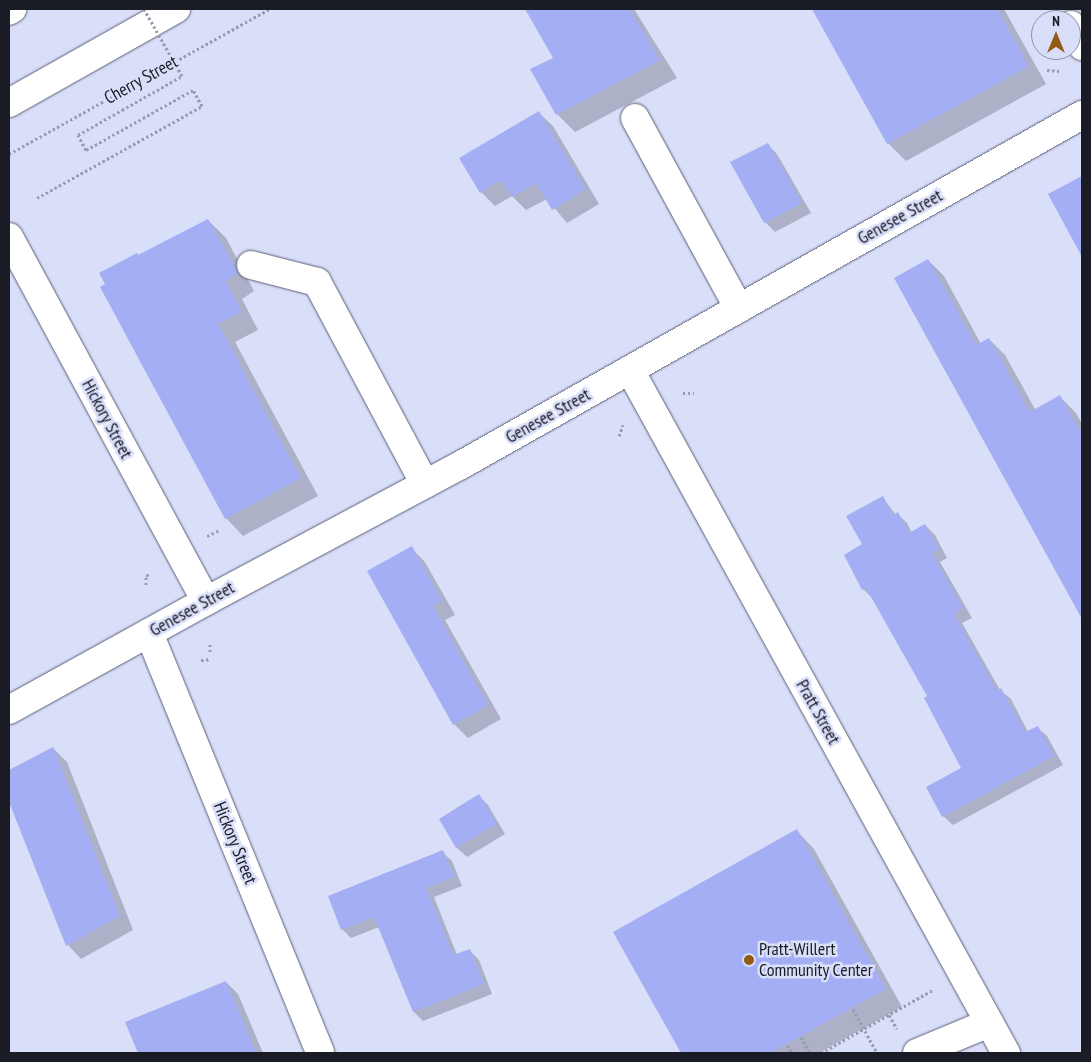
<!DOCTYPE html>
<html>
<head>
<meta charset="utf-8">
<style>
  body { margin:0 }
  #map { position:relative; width:1091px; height:1062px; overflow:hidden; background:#d9def9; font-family:"PT Sans Narrow",sans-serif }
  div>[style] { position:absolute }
  .shadow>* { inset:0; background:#0003 }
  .building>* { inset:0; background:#a3aef4 }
  .path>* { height:3px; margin-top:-1.5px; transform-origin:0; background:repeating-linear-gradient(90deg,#989cb1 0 2.5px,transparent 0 5px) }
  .roads { filter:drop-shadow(0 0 1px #5b5f76) drop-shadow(0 0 1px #5b5f76) }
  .minor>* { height:28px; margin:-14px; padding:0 14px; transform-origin:14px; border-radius:14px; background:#fff }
  .major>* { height:28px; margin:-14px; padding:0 14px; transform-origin:14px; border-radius:14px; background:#fff }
  .highway>* { height:28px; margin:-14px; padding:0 14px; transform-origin:14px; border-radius:14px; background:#fff }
  .path-bridge>* { height:3px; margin-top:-1.5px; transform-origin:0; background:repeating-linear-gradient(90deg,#989cb1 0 2.5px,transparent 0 5px) }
  .dots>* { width:14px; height:14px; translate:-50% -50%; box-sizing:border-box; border:2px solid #d9def9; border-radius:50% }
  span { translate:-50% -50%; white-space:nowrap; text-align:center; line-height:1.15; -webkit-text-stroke:5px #d9def9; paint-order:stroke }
  .street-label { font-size:18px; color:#1a1c25 }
  .poi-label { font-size:18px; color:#1a1c25 }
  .left { translate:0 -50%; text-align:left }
  .frame { position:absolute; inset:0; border:10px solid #1a1c25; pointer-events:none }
  .north { position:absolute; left:1031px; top:10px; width:50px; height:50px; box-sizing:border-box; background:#d9def9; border:1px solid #8d90a4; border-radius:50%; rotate:0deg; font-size:14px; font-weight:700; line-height:20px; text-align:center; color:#1a1c25 }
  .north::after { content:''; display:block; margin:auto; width:18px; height:22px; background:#935c14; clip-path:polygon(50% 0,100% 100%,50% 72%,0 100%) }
</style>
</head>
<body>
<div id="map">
  <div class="shadow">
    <div style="clip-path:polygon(526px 9px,634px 9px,677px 78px,575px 132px,557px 114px,554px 58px)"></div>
    <div style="clip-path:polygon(814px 9px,1004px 9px,1046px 84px,906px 161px,888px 143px)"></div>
    <div style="clip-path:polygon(539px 113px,553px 126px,599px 204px,567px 223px,547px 199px,526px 210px,512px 196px,495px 206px,481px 192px)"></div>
    <div style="clip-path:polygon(768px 145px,777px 154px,811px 213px,775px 232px,765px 222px)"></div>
    <div style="clip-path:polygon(1082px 177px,1082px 240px,1050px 195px)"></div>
    <div style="clip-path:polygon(208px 220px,226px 238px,254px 291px,242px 299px,258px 330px,235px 342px,318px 496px,243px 536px,226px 518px,139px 256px)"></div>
    <div style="clip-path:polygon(928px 260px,944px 276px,981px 344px,989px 339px,1005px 355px,1036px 411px,1060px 397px,1076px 413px,1082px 424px,1082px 610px,1074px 601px)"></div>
    <div style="clip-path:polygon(883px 498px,896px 515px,898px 514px,907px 523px,912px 533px,925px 525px,935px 535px,947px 558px,940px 562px,972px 618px,962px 623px,1000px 690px,1011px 699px,1028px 732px,1037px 727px,1047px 736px,1063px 765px,953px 825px,943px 816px,963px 768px,929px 697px,873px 599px,863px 589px,864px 545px)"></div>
    <div style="clip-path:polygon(411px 548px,425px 562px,455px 615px,445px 620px,501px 719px,468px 738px,454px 724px)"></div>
    <div style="clip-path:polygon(53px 748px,67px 762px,133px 930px,81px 959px,68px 945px,9px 799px,9px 771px)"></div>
    <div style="clip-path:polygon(479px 796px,488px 805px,505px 834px,467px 857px,457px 848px,440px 819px)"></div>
    <div style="clip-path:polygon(797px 831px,814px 849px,902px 1007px,819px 1053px,683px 1053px,615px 932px)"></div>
    <div style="clip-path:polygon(442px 852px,452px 861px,462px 886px,434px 897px,457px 955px,469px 950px,479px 960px,492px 994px,423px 1021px,414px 1012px,379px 927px,351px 938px,342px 929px)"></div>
    <div style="clip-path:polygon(226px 982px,238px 994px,263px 1053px,140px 1053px,127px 1023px)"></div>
  </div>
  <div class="building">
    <div style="clip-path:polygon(525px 9px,629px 9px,660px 60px,556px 115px,530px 69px,553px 58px)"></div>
    <div style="clip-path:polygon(812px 9px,997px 9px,1029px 66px,887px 144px)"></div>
    <div style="clip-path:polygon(539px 111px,586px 189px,552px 210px,536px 183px,512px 197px,501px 180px,480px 193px,459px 158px)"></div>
    <div style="clip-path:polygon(768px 143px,802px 203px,764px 223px,730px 162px)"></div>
    <div style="clip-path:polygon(1082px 176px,1082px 257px,1048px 194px)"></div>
    <div style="clip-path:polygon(208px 219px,238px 273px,225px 281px,242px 312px,218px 324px,301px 478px,225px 519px,100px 287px,105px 284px,99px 273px,137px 253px,138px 255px)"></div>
    <div style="clip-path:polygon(928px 259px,976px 345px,989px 338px,1030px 412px,1060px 395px,1082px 435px,1082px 619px,894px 278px)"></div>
    <div style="clip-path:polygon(883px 496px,893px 515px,898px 512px,909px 533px,925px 524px,939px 549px,932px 553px,963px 608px,954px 614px,997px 691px,1001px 688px,1025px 732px,1038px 726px,1054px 756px,942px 817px,926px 787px,961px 768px,924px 698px,927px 696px,866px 588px,862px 590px,844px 555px,862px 544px,846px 516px)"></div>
    <div style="clip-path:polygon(412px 546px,442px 601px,433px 606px,488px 705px,453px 725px,367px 571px)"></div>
    <div style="clip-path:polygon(53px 747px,120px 916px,66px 946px,9px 802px,9px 770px)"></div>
    <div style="clip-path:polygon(479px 794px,497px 824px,456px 848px,439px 819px)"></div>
    <div style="clip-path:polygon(797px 829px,886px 989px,770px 1053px,681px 1053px,613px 932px)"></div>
    <div style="clip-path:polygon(443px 850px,454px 877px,426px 888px,453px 955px,470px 949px,484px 984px,413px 1012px,374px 917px,341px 930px,328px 896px)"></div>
    <div style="clip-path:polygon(226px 981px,256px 1053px,138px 1053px,125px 1022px)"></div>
  </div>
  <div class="path">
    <div style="left:1047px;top:70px;width:12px;rotate:5deg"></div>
    <div style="left:9px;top:154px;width:299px;rotate:-29.1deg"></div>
    <div style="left:37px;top:198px;width:189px;rotate:-29.1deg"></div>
    <div style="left:202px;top:106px;width:18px;rotate:-119deg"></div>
    <div style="left:193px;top:90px;width:123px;rotate:150.7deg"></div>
    <div style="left:86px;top:150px;width:17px;rotate:-118deg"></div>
    <div style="left:78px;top:135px;width:51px;rotate:-29.6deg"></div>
    <div style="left:683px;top:393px;width:11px"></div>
    <div style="left:619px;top:436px;width:12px;rotate:-70deg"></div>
    <div style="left:207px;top:536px;width:14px;rotate:-25deg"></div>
    <div style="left:146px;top:585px;width:10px;rotate:-90deg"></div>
    <div style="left:146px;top:575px;width:5px;rotate:11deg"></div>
    <div style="left:210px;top:644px;width:9px;rotate:90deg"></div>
    <div style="left:201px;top:660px;width:10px;rotate:-6deg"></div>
    <div style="left:853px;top:1009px;width:50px;rotate:61.4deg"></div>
    <div style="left:889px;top:1015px;width:16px;rotate:60deg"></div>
    <div style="left:801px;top:1037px;width:18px;rotate:61deg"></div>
    <div style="left:787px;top:1045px;width:9px;rotate:58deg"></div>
    <div style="left:821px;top:1053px;width:129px;rotate:-29.4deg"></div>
  </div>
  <div class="roads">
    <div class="minor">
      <div style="left:1071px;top:25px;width:24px;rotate:62deg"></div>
      <div style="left:9px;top:103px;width:192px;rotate:-29.4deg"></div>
      <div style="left:635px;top:118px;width:217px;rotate:61.4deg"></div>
      <div style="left:9px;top:237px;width:414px;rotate:61.6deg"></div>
      <div style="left:251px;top:265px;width:68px;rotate:14.4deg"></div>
      <div style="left:317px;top:282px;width:229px;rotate:61.9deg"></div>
      <div style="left:630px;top:370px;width:780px;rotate:61.17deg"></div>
      <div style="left:149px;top:633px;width:453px;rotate:67.8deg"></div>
      <div style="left:917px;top:1053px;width:78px;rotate:-22.6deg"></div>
    </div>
    <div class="major">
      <div style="left:9px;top:710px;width:227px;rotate:-28.9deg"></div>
      <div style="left:208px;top:600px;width:287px;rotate:-28.1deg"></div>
      <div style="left:461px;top:465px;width:713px;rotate:-29.41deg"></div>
    </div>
    <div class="highway">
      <div style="left:9px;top:11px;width:4px;rotate:-34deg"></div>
    </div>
  </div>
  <div class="path-bridge">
    <div style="left:122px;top:110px;width:69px;rotate:-29.5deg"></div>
    <div style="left:182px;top:76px;width:77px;rotate:-119.6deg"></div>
  </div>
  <div class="dots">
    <div style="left:749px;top:960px;background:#935c14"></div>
  </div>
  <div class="street-label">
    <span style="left:141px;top:80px;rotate:-29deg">Cherry Street</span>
    <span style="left:900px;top:217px;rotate:-29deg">Genesee Street</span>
    <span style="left:548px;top:416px;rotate:-29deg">Genesee Street</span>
    <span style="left:107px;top:419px;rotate:62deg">Hickory Street</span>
    <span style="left:192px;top:609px;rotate:-29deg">Genesee Street</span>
    <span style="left:818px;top:712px;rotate:61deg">Pratt Street</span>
    <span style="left:235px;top:843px;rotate:68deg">Hickory Street</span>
  </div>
  <div class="poi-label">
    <span class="left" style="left:759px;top:960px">Pratt-Willert<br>Community Center</span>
  </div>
  <div class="frame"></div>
  <div class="north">N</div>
</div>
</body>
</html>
